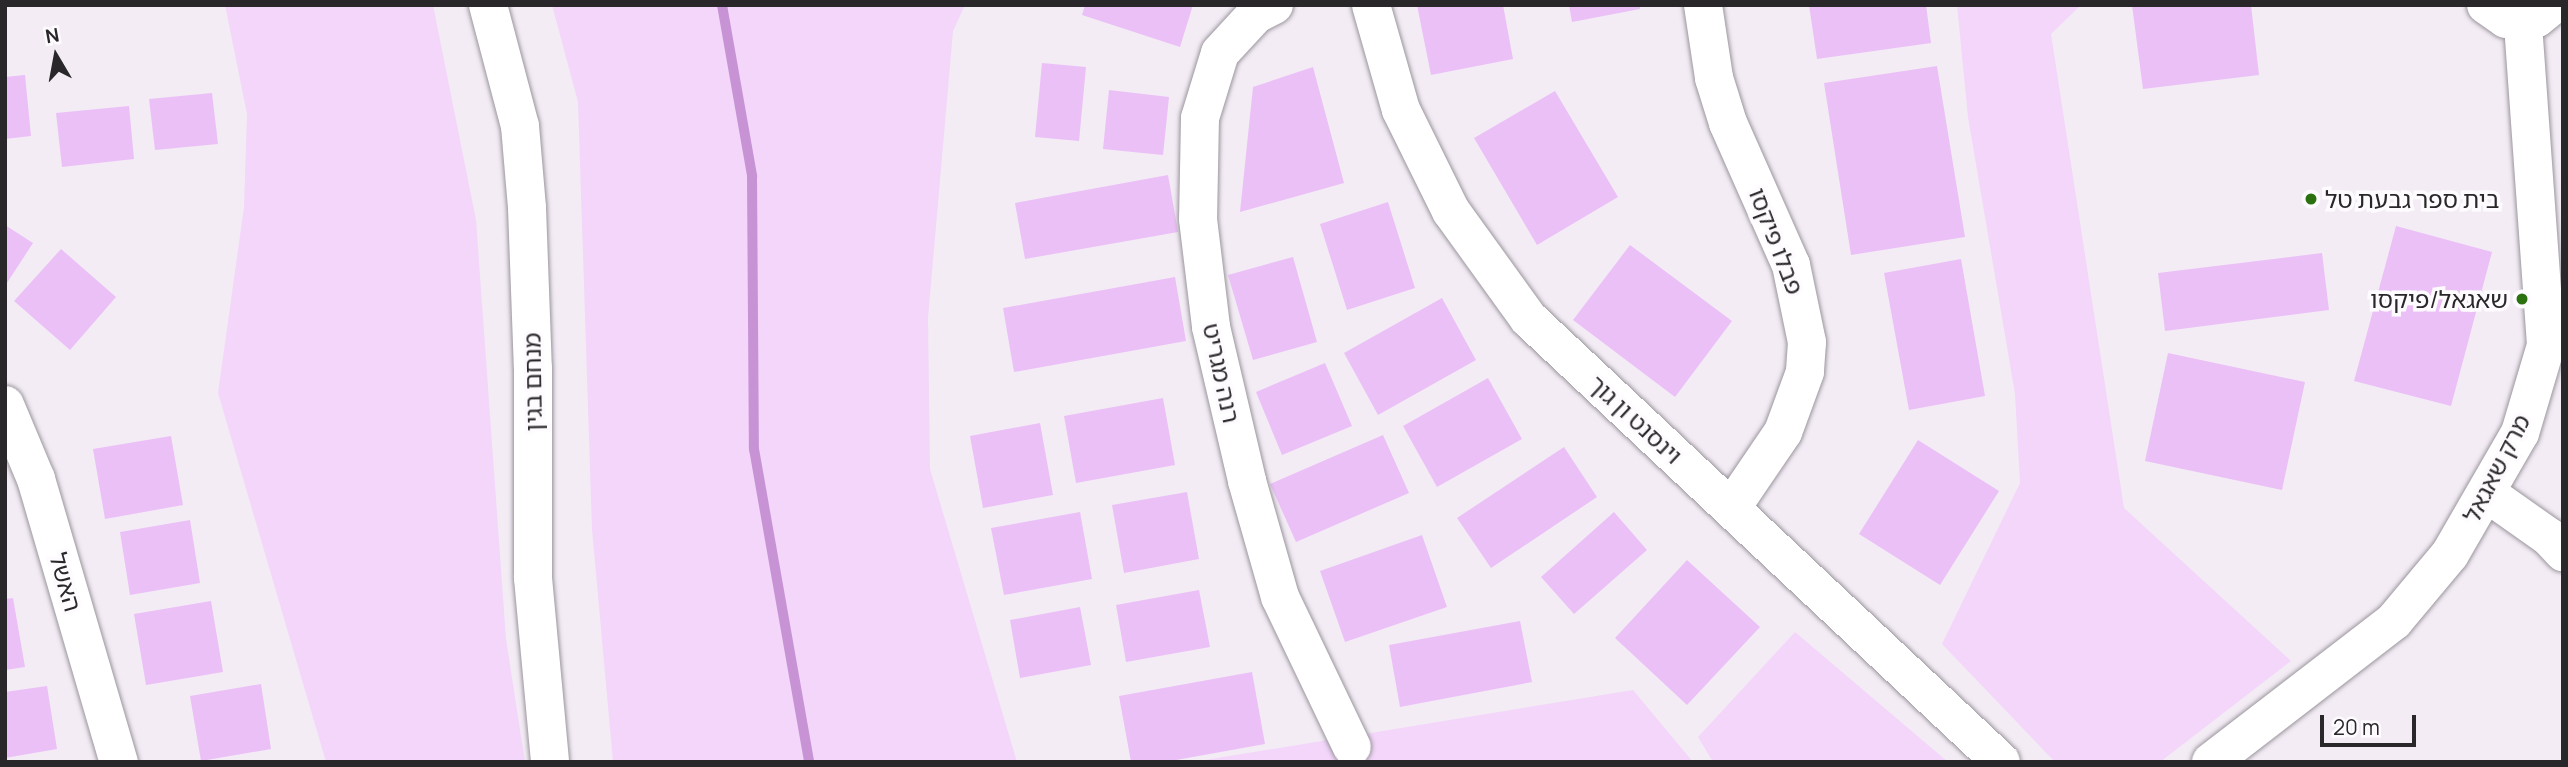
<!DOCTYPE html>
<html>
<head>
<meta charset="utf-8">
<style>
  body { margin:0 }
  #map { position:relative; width:2568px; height:767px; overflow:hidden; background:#f3ecf5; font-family:Manrope,"Noto Sans Hebrew",sans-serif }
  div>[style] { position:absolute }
  .green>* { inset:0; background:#f3d6fa }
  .stream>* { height:10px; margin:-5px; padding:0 5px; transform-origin:5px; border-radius:5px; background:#c793d5 }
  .building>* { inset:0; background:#ebc0f7 }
  .roads { filter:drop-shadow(0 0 2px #9b959d) drop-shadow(0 0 2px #9b959d) }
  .minor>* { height:38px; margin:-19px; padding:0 19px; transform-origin:19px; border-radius:19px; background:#fff }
  .dots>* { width:19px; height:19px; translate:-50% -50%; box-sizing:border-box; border:4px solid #fefbff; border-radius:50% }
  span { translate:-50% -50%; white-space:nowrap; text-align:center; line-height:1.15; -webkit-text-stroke:7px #fefbff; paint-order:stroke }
  .poi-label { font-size:24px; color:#29272a }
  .left { translate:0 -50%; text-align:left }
  .right { translate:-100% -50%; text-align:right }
  .street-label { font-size:24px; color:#29272a }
  .frame { position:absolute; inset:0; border:7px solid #29272a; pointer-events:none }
  .north { position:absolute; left:21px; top:21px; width:70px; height:70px; -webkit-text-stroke:5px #fefbff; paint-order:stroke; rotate:350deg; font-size:19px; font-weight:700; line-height:28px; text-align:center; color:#29272a }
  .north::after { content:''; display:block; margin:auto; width:24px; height:32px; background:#29272a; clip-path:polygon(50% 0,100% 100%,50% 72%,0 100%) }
  .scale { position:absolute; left:2320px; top:715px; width:96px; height:32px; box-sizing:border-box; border:4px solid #29272a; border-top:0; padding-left:9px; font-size:21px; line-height:24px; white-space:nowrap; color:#29272a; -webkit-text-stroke:5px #fefbff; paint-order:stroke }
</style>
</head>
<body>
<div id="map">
  <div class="green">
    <div style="clip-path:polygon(225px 5px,433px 5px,476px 220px,506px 639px,525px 762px,326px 762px,218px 393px,244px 207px,247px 114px)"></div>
    <div style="clip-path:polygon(552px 5px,965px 5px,953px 31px,928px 318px,930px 469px,1017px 762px,613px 762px,592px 529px,578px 102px)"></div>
    <div style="clip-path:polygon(1957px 5px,2081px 5px,2051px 34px,2124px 508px,2291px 661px,2160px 762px,2055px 762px,1942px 644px,2020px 483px,2015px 394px,1968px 117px)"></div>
    <div style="clip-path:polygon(1795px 632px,1948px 762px,1713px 762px,1698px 737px)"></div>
    <div style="clip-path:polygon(1633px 690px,1693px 762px,1193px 762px)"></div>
  </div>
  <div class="stream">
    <div style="left:722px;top:5px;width:174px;rotate:80deg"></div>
    <div style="left:752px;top:176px;width:273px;rotate:89.6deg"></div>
    <div style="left:754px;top:449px;width:318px;rotate:80deg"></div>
  </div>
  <div class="building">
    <div style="clip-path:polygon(1085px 5px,1193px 5px,1180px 47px,1082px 15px)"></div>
    <div style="clip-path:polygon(1417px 5px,1503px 5px,1513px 59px,1431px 75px)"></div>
    <div style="clip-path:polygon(1569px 5px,1640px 5px,1640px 9px,1572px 22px)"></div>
    <div style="clip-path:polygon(1809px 5px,1926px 5px,1931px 43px,1817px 59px)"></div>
    <div style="clip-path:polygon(2132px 5px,2251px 5px,2259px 75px,2143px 89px)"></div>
    <div style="clip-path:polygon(1042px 63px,1086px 67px,1079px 141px,1035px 137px)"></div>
    <div style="clip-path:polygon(1937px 66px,1965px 237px,1851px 255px,1824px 83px)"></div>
    <div style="clip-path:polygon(1313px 67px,1344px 183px,1240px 212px,1253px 87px)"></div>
    <div style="clip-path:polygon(25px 75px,31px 136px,5px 139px,5px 77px)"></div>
    <div style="clip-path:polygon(1109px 90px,1169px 97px,1163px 155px,1103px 149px)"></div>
    <div style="clip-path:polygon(1555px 91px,1618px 197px,1537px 245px,1474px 138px)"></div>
    <div style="clip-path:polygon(212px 93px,218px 144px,155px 150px,149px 99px)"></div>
    <div style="clip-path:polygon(129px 106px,134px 159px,62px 167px,56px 113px)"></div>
    <div style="clip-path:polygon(1168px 175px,1178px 232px,1025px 259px,1015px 203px)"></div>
    <div style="clip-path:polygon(1388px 202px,1415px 288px,1347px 310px,1320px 224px)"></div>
    <div style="clip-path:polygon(5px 225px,33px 243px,5px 286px)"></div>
    <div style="clip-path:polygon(2396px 226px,2492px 252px,2451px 406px,2354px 381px)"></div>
    <div style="clip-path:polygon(1630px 245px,1732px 321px,1675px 397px,1573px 320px)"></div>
    <div style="clip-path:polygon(61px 249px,116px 297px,70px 350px,14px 301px)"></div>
    <div style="clip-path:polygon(2322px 253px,2329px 310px,2165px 331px,2158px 273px)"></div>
    <div style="clip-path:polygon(1293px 257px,1317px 342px,1253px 360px,1228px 275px)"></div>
    <div style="clip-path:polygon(1961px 259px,1985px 396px,1909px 410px,1884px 273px)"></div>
    <div style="clip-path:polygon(1175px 277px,1186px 341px,1014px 372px,1003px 308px)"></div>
    <div style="clip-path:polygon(1442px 298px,1476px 360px,1378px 415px,1344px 353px)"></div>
    <div style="clip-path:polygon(2168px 353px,2305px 382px,2282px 490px,2145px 461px)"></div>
    <div style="clip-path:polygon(1325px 363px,1352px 426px,1282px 455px,1256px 392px)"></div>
    <div style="clip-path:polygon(1488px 378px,1522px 439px,1437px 487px,1403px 426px)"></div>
    <div style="clip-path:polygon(1163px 398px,1175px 465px,1076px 483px,1064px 416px)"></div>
    <div style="clip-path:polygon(1040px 423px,1053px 495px,983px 508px,970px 436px)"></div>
    <div style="clip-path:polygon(1383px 435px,1409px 493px,1296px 542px,1270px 484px)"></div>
    <div style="clip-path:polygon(171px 436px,183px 505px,105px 519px,93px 449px)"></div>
    <div style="clip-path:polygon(1918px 440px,1999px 491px,1940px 585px,1859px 534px)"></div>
    <div style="clip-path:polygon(1564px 447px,1597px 497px,1491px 568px,1457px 518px)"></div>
    <div style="clip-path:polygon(1187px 492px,1199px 559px,1124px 573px,1112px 505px)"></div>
    <div style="clip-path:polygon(1080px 512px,1092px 579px,1004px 595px,991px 528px)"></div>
    <div style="clip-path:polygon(1614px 512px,1647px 550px,1574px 614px,1541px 577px)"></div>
    <div style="clip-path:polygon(190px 520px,200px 583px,130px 595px,120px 532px)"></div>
    <div style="clip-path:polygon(1422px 535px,1447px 607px,1345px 642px,1320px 571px)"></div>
    <div style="clip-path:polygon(1687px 560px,1760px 627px,1687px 705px,1615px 638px)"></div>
    <div style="clip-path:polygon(1199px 590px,1210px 647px,1126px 662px,1116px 605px)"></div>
    <div style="clip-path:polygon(13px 598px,25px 667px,5px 670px,5px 599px)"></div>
    <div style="clip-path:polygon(211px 601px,223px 672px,146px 685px,134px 614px)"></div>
    <div style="clip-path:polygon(1080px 607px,1091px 665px,1020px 678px,1010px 620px)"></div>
    <div style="clip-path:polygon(1520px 621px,1532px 682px,1400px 707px,1389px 645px)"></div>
    <div style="clip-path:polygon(1252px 672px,1265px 744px,1165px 762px,1131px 762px,1119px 696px)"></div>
    <div style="clip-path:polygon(261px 684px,271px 749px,201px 761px,190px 696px)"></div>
    <div style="clip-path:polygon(47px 686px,57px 749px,5px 758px,5px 692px)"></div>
  </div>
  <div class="roads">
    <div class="minor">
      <div style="left:488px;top:5px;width:125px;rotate:75.2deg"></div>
      <div style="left:520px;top:126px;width:82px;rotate:85.1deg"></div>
      <div style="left:527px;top:208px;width:160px;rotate:87.9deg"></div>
      <div style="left:533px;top:368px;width:210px;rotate:90deg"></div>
      <div style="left:533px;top:578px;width:185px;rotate:84.7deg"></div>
      <div style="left:1274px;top:5px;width:20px;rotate:153deg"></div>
      <div style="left:1256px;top:14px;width:53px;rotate:132.7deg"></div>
      <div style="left:1220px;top:53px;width:68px;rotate:107.1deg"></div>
      <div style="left:1200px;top:118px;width:101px;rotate:91.1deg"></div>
      <div style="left:1198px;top:219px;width:109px;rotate:83.1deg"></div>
      <div style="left:1211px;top:327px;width:158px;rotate:76.8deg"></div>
      <div style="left:1247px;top:481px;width:121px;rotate:74.1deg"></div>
      <div style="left:1280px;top:597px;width:166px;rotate:64.4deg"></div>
      <div style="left:1371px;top:5px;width:109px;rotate:74.1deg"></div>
      <div style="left:1401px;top:110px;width:113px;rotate:63.7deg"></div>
      <div style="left:1451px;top:211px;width:133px;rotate:54.2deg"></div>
      <div style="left:1529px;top:319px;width:647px;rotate:43.18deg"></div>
      <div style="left:1703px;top:5px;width:74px;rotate:81.4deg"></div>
      <div style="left:1714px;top:78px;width:47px;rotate:72.7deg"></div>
      <div style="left:1728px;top:123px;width:155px;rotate:66.1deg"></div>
      <div style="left:1791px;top:265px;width:79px;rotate:78.3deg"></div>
      <div style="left:1807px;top:342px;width:30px;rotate:94deg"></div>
      <div style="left:1805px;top:372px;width:64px;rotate:110.1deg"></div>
      <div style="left:1783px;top:432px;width:91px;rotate:124.2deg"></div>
      <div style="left:2486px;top:5px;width:24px;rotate:35deg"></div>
      <div style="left:2506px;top:19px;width:17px;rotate:7deg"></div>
      <div style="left:2523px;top:21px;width:14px;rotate:-12deg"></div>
      <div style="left:2537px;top:18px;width:21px;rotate:-39deg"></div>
      <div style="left:5px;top:405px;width:80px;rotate:67.3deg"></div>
      <div style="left:36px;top:479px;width:295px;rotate:73.7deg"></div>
      <div style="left:2488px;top:494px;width:75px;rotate:35.2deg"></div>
      <div style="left:2549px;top:537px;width:21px;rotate:47deg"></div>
      <div style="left:2211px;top:762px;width:231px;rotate:-37.6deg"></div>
      <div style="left:2394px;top:621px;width:87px;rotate:-50.1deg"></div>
      <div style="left:2450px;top:554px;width:140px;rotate:-60deg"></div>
      <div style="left:2520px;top:433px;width:92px;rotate:-73.5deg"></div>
      <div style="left:2546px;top:345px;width:325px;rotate:-94.1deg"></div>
    </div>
  </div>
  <div class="dots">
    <div style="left:2311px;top:199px;background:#2c7110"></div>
    <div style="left:2522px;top:299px;background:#2c7110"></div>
  </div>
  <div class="poi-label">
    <span class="left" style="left:2325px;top:199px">בית ספר גבעת טל</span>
    <span class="right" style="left:2508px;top:299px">שאגאל/פיקסו</span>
  </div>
  <div class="street-label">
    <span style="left:1777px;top:241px;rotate:69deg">פבלו פיקסו</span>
    <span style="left:1222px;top:373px;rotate:78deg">רנה מגריט</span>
    <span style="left:532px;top:382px;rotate:-91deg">מנחם בגין</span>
    <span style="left:1636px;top:419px;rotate:43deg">וינסנט ון גוך</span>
    <span style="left:2496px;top:468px;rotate:-63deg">מרק שאגאל</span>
    <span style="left:66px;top:582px;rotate:74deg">האשל</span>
  </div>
  <div class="frame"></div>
  <div class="north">N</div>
  <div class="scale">20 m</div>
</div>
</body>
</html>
